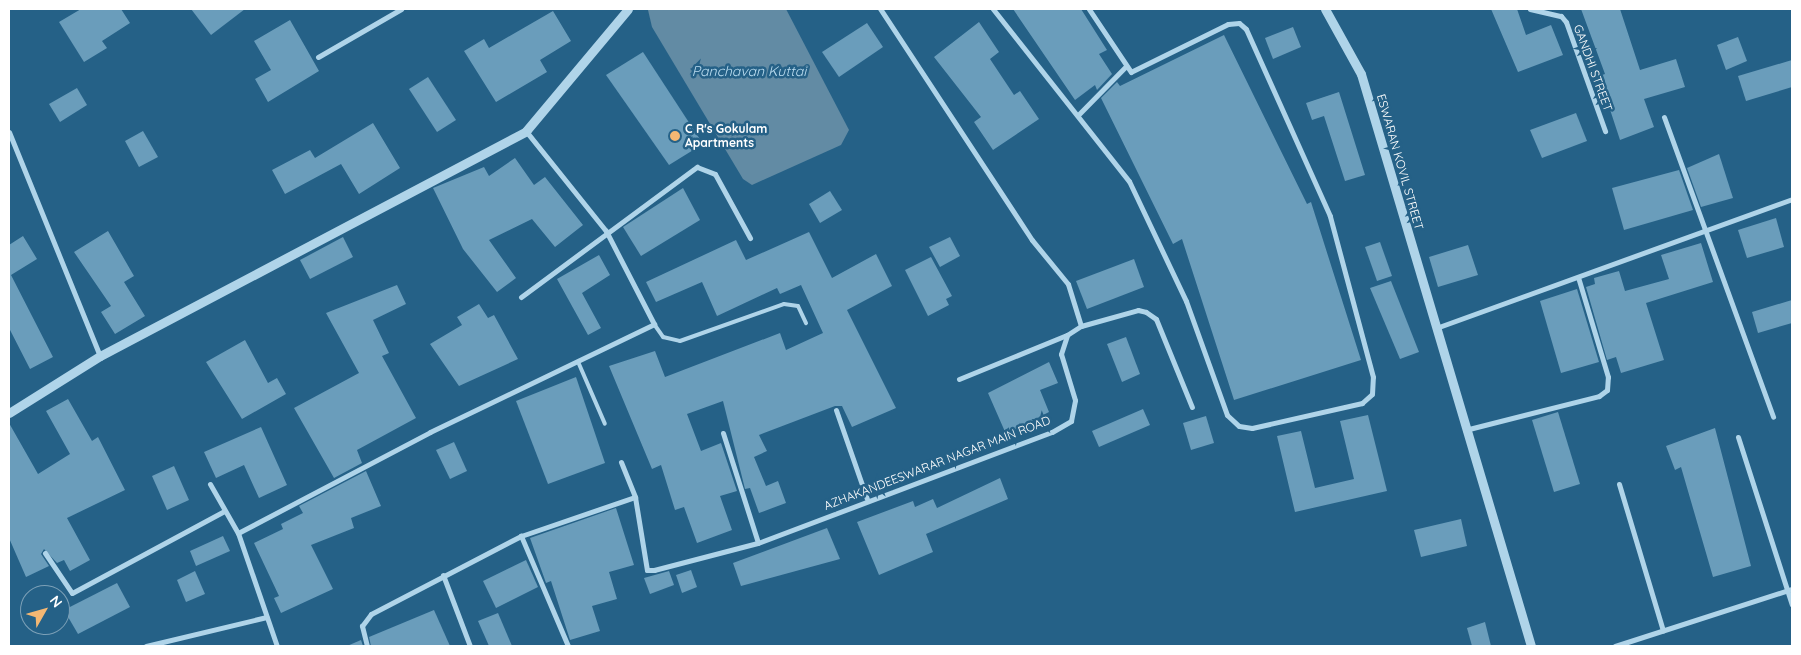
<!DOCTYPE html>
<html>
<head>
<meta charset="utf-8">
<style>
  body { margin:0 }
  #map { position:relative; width:1801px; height:655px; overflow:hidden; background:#256187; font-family:Quicksand,sans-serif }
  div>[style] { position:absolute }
  .water>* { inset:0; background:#628ba4 }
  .building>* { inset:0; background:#6a9dbb }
  .service>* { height:4px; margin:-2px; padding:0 2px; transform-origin:2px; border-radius:2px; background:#afd4e9 }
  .minor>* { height:5px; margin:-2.5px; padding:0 2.5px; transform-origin:2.5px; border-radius:2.5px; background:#afd4e9 }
  .tertiary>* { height:9px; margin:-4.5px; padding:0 4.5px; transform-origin:4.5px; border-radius:4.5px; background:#afd4e9 }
  .dots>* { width:14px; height:14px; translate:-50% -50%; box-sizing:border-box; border:2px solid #256187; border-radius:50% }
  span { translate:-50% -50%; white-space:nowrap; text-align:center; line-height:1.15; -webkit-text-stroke:5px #256187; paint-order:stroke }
  .street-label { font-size:12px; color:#fff }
  .poi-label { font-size:12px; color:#fff; font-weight:700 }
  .left { translate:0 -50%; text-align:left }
  .water-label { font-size:14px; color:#bbddf0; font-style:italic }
  .frame { position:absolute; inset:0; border:10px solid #fff; pointer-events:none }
  .north { position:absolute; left:20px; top:585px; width:50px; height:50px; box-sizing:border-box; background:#256187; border:1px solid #7ca0b7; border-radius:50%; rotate:52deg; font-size:14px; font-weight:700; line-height:20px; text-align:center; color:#fff }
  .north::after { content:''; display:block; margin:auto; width:18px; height:22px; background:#f3b773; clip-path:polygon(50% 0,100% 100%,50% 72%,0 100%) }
</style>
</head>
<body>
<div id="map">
  <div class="water">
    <div style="clip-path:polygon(786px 9px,849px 130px,841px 145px,752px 185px,743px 179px,652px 27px,648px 10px)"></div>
  </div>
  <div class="building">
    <div style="clip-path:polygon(81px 9px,121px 9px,130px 23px,102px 41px,107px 48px,84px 62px,59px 22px)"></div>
    <div style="clip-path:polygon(191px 9px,245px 9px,211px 35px)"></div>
    <div style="clip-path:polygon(1013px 9px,1081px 9px,1107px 50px,1099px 54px,1112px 74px,1097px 90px,1095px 85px,1075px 100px)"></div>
    <div style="clip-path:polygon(1491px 9px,1517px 9px,1526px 35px,1551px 25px,1563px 55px,1518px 72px)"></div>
    <div style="clip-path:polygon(1581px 9px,1620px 9px,1640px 70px,1676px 59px,1685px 87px,1644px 99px,1654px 127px,1620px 140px,1599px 76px,1605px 74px)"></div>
    <div style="clip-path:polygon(553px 11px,571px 41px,540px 60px,547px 72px,496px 102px,464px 51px,484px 39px,489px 48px)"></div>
    <div style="clip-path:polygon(290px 20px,319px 71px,268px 102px,255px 79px,271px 70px,254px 41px)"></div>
    <div style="clip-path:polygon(979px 22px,999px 52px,990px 59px,1014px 95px,1020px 91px,1039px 119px,993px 150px,974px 122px,981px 117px,934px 57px)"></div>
    <div style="clip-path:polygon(867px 23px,883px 47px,839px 77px,822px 52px)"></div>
    <div style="clip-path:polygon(1293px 27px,1301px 47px,1273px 59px,1265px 38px)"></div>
    <div style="clip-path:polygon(1224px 35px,1307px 204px,1311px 202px,1361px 360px,1234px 400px,1182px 239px,1173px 244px,1101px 98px,1117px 82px,1120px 86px)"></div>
    <div style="clip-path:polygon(1738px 37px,1747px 61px,1726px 70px,1717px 45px)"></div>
    <div style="clip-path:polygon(643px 52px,703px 144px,669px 165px,606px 75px)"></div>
    <div style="clip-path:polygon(1792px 60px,1792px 87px,1746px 101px,1738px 76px)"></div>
    <div style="clip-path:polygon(428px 77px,456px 120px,437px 132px,409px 89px)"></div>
    <div style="clip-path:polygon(77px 88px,87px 105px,60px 122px,49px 104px)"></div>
    <div style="clip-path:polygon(1339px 92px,1365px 175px,1345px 181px,1324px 116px,1312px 120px,1306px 103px)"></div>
    <div style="clip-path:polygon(1576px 113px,1587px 141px,1542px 158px,1530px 130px)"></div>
    <div style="clip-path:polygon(373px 123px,400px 168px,359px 194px,341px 164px,285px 194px,272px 170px,310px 150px,315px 158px)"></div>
    <div style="clip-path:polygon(143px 131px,158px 157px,139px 167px,125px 141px)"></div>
    <div style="clip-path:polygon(1719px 154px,1733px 198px,1701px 207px,1687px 168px)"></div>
    <div style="clip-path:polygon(515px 158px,534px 185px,545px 177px,583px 225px,555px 247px,532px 219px,489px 240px,516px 278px,497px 292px,463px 249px,433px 188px,484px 167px,489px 176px)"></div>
    <div style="clip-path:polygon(1679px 170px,1693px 210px,1624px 230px,1612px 188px)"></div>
    <div style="clip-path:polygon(683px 188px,700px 220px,641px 256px,623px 227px)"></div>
    <div style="clip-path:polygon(830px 191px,842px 210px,820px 223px,809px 204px)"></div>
    <div style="clip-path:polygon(1776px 218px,1784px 247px,1747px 258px,1738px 230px)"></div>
    <div style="clip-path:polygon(108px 231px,134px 276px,124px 282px,145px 316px,115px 334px,101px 312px,111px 306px,74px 252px)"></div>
    <div style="clip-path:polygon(809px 232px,832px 278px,876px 254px,892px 286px,847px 310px,896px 408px,852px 427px,842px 406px,835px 406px,759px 435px,767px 451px,754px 457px,766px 486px,778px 481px,786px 503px,759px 513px,750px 488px,745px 489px,723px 401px,687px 414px,701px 451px,721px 443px,737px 491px,720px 496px,732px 530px,697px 543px,684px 507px,675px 510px,661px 465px,652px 469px,609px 366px,655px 351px,665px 377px,780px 333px,786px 350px,823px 333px,801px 285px,780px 294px,777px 288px,717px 316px,702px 282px,656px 302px,646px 282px,736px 240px,746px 260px)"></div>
    <div style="clip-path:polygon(23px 236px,37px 259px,11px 275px,53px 357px,30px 369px,9px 328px,9px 245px)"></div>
    <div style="clip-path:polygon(343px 237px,353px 257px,310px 279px,300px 260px)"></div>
    <div style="clip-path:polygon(950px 237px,960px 256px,940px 267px,929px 247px)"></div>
    <div style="clip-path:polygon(1380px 242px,1392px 276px,1377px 281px,1365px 247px)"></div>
    <div style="clip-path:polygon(1701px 243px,1713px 282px,1646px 303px,1664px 360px,1621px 373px,1616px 357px,1607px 360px,1586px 287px,1595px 284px,1594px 278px,1619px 271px,1625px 291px,1669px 279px,1661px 255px)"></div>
    <div style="clip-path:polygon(1468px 245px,1478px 275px,1438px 287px,1429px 257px)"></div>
    <div style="clip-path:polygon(599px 255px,610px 275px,582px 293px,601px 328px,588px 335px,557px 279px)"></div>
    <div style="clip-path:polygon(931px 257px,952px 296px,946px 299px,949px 305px,928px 316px,905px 270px)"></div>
    <div style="clip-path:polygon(1134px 259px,1144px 287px,1087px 309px,1076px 281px)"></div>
    <div style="clip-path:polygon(1391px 281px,1419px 352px,1400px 359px,1370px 288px)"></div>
    <div style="clip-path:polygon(397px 285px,406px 304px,373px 320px,389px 353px,382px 356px,416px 418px,357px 450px,362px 463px,334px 478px,294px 408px,359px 373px,326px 313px)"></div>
    <div style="clip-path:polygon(1577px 289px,1599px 362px,1561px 373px,1540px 301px)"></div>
    <div style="clip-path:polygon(1792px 300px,1792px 323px,1758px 333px,1752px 312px)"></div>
    <div style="clip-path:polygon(479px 304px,488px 318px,494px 315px,518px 359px,459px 386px,430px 344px,462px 325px,457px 317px)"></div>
    <div style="clip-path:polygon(1126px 337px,1140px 374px,1122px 382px,1107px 344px)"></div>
    <div style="clip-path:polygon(245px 340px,268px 383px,277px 378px,286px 394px,242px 419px,206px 362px)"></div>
    <div style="clip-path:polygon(1049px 362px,1058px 383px,1040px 390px,1049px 412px,1006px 434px,988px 393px)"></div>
    <div style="clip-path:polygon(576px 377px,605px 463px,548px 484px,516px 401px)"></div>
    <div style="clip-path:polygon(68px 399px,92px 441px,98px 437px,125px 490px,67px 518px,90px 560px,70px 571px,64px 560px,57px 563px,44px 549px,41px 554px,49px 566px,26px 577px,9px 538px,9px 423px,38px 474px,70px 454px,46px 411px)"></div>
    <div style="clip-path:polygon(1143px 409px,1150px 425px,1099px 447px,1092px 431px)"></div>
    <div style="clip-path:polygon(1558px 412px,1580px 484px,1554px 492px,1532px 420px)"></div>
    <div style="clip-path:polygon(1368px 415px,1387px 491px,1295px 512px,1277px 436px,1301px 431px,1315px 488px,1354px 479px,1340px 421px)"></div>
    <div style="clip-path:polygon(1206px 416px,1214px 443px,1191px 450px,1183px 423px)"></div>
    <div style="clip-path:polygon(261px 427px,287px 485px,259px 498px,244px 465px,216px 478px,204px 452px)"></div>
    <div style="clip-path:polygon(1715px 428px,1751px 566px,1713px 577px,1681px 467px,1675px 470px,1666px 446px)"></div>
    <div style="clip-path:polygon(454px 442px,467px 471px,450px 479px,436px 450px)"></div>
    <div style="clip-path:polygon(174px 466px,189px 500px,167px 510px,152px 476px)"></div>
    <div style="clip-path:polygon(366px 471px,381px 506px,351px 518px,354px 528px,311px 545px,333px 589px,281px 613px,274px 598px,279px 596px,254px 543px,283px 529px,281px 524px,303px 513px,299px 506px)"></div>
    <div style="clip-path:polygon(1000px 478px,1008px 499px,926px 534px,933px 552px,879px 575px,857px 522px,913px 501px,915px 507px,933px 499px,937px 508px)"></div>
    <div style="clip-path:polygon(616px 508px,634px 565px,609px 572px,617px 599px,592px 606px,600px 631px,570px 640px,551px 581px,546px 583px,530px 538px)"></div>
    <div style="clip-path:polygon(1461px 519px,1467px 546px,1421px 557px,1414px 530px)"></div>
    <div style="clip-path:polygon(827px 528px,840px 559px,741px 586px,733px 563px)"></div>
    <div style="clip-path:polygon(223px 536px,230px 551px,196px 566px,190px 551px)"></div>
    <div style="clip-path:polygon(526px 560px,538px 587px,496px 608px,483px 581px)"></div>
    <div style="clip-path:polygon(691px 570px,697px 587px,682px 593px,676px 575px)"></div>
    <div style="clip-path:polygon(195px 571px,205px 594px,186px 602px,177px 580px)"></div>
    <div style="clip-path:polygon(669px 571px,674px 585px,650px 594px,644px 578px)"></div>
    <div style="clip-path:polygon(117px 583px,130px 607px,78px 634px,64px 610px)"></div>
    <div style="clip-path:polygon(434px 610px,450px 646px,371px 646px,369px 637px)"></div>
    <div style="clip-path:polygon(498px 613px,512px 646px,489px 646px,478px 621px)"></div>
    <div style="clip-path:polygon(1485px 622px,1491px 646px,1472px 646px,1467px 628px)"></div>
    <div style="clip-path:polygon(361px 640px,363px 646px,347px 646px)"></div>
  </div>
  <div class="service">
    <div style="left:654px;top:324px;width:16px;rotate:55deg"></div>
    <div style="left:663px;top:337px;width:17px;rotate:13deg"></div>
    <div style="left:680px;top:341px;width:110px;rotate:-19.6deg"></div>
    <div style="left:784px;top:304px;width:14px;rotate:8deg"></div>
    <div style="left:798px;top:306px;width:19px;rotate:65deg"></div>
    <div style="left:579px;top:364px;width:65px;rotate:66.6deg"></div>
  </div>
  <div class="minor">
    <div style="left:993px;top:9px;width:219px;rotate:51.7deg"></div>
    <div style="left:1129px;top:181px;width:133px;rotate:64.6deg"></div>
    <div style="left:1186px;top:301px;width:121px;rotate:70.2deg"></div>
    <div style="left:1227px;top:415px;width:16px;rotate:43deg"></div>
    <div style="left:1239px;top:426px;width:13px;rotate:9deg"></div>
    <div style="left:1252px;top:428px;width:113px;rotate:-12.8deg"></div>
    <div style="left:1362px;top:403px;width:13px;rotate:-42deg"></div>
    <div style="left:1372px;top:394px;width:17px;rotate:-87deg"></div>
    <div style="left:1373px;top:377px;width:167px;rotate:-105deg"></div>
    <div style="left:1330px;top:216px;width:205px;rotate:-114.2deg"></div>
    <div style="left:1246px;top:29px;width:9px;rotate:-139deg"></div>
    <div style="left:1239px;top:23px;width:11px;rotate:175deg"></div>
    <div style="left:1228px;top:24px;width:108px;rotate:153.7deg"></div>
    <div style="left:1131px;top:72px;width:76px;rotate:-123.7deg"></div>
    <div style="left:1530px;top:9px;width:32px;rotate:13deg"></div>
    <div style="left:1561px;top:16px;width:8px;rotate:50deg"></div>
    <div style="left:1566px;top:22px;width:116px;rotate:70.3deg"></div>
    <div style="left:318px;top:57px;width:96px;rotate:-30deg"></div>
    <div style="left:1079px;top:114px;width:67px;rotate:-45.6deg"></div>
    <div style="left:1664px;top:117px;width:319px;rotate:70deg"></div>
    <div style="left:9px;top:132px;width:242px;rotate:67.9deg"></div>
    <div style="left:521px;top:297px;width:219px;rotate:-36.5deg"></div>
    <div style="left:697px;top:167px;width:19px;rotate:21deg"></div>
    <div style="left:715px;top:174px;width:73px;rotate:61.3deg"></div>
    <div style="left:1081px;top:326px;width:59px;rotate:-15.7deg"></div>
    <div style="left:1138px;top:310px;width:8px;rotate:14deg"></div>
    <div style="left:1146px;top:312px;width:12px;rotate:35deg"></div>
    <div style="left:1156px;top:319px;width:95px;rotate:67.8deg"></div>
    <div style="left:1436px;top:328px;width:379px;rotate:-19.9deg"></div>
    <div style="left:959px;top:379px;width:117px;rotate:-22.2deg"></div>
    <div style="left:836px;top:410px;width:94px;rotate:70.8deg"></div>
    <div style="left:1465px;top:430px;width:138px;rotate:-14.2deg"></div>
    <div style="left:1599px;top:396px;width:10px;rotate:-37deg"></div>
    <div style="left:1607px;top:390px;width:13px;rotate:-86deg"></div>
    <div style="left:1608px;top:377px;width:104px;rotate:-106.7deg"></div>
    <div style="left:723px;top:433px;width:115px;rotate:72.3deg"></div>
    <div style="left:1738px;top:437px;width:176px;rotate:72.2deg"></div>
    <div style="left:621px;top:462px;width:38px;rotate:68deg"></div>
    <div style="left:210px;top:484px;width:56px;rotate:60.3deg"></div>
    <div style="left:238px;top:533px;width:120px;rotate:71deg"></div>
    <div style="left:1619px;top:484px;width:153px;rotate:73.3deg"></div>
    <div style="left:238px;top:533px;width:217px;rotate:-27.7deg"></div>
    <div style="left:430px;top:432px;width:249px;rotate:-25.7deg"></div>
    <div style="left:654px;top:324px;width:105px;rotate:-117.3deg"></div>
    <div style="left:606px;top:231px;width:128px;rotate:-128.7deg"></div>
    <div style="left:45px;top:553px;width:48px;rotate:56deg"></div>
    <div style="left:72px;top:593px;width:173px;rotate:-28.3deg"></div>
    <div style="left:443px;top:575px;width:76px;rotate:69.2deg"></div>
    <div style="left:146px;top:646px;width:124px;rotate:-13.5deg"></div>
    <div style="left:367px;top:646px;width:21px;rotate:-104deg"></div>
    <div style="left:362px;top:626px;width:15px;rotate:-53deg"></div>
    <div style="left:371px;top:614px;width:169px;rotate:-27.5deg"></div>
    <div style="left:568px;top:646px;width:120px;rotate:-113.1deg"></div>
    <div style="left:521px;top:536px;width:120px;rotate:-18.9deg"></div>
    <div style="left:635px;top:497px;width:74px;rotate:80.7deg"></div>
    <div style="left:647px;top:570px;width:7px"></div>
    <div style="left:654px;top:570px;width:107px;rotate:-14.6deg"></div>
    <div style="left:758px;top:543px;width:314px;rotate:-20.7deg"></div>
    <div style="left:1052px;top:432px;width:22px;rotate:-30deg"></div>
    <div style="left:1071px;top:421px;width:21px;rotate:-79deg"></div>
    <div style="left:1075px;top:400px;width:48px;rotate:-106.9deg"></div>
    <div style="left:1061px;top:354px;width:20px;rotate:-72deg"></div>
    <div style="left:1067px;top:335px;width:17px;rotate:-33deg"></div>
    <div style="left:1081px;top:326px;width:44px;rotate:-107.2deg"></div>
    <div style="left:1068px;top:284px;width:57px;rotate:-129.3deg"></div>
    <div style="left:1032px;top:240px;width:277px;rotate:-123.3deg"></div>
    <div style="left:1615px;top:646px;width:186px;rotate:-17.9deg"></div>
  </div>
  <div class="tertiary">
    <div style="left:1325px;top:9px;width:74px;rotate:61deg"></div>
    <div style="left:1361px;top:74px;width:597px;rotate:73.45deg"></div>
    <div style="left:9px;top:413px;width:107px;rotate:-32.1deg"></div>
    <div style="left:100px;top:356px;width:482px;rotate:-27.8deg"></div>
    <div style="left:526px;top:131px;width:159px;rotate:-50.1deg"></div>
  </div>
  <div class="dots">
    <div style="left:675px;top:136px;background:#f3b773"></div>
  </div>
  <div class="street-label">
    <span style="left:1593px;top:68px;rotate:70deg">GANDHI STREET</span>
    <span style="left:1400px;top:162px;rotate:74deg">ESWARAN KOVIL STREET</span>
    <span style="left:937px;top:463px;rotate:-21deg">AZHAKANDEESWARAR NAGAR MAIN ROAD</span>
  </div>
  <div class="poi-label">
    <span class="left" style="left:685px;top:136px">C R's Gokulam<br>Apartments</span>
  </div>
  <div class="water-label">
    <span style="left:749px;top:71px">Panchavan Kuttai</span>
  </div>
  <div class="frame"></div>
  <div class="north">N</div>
</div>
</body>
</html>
